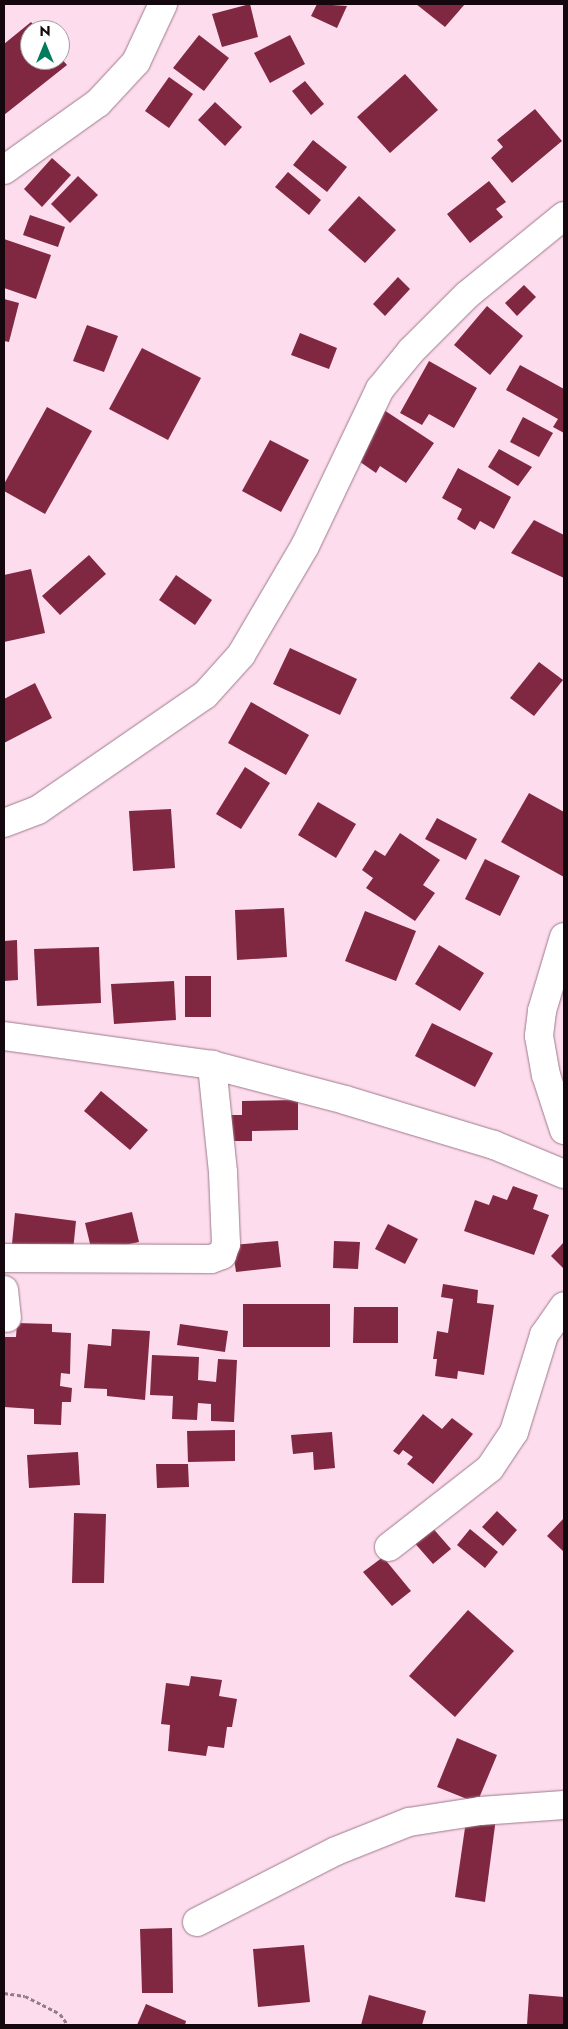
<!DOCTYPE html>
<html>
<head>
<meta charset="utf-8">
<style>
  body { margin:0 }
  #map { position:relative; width:568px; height:2029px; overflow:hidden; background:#fddded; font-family:Jost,sans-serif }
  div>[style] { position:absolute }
  .building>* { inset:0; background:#802741 }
  .path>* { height:3px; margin-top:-1.5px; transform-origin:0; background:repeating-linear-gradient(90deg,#947d88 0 4px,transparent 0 6.5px) }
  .roads { filter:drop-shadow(0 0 1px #9e7a8c) drop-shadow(0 0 1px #9e7a8c) }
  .street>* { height:28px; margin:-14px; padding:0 14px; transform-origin:14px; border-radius:14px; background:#fff }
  span { translate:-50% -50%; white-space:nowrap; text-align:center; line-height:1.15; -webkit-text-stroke:5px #fff; paint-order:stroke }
  .frame { position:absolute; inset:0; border:5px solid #14080e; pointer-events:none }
  .north { position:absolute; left:20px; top:20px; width:50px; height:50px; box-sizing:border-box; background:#fff; border:1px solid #a19c9f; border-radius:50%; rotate:0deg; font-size:14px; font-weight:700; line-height:20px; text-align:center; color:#14080e }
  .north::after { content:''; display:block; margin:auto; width:18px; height:22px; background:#007d5c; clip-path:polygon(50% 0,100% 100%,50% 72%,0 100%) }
</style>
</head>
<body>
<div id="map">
  <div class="building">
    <div style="clip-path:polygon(250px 4px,258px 37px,222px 47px,212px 14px)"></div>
    <div style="clip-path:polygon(317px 4px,347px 6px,337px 28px,311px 16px)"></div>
    <div style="clip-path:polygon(416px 4px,465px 4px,445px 27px)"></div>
    <div style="clip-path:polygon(31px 22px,38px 30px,30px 30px,30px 60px,60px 60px,60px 57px,67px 65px,4px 115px,4px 44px)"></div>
    <div style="clip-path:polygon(199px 35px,229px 58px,204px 91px,173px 68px)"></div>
    <div style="clip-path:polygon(290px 35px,305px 64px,270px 83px,254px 53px)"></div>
    <div style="clip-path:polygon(405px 74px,438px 110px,390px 153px,357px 117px)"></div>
    <div style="clip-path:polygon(169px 77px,193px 94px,169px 128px,145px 111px)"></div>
    <div style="clip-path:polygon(305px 81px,324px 104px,311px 115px,292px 91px)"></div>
    <div style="clip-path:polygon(215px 102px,242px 127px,225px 146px,198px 120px)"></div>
    <div style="clip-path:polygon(535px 109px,562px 141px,512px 183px,491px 158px,503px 147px,497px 140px)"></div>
    <div style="clip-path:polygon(313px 140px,347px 167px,327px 192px,293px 165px)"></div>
    <div style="clip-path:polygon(52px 158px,71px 175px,42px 207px,24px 189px)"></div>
    <div style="clip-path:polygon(288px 172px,321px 200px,309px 215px,275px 187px)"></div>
    <div style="clip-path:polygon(78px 176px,98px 195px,70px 223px,51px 204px)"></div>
    <div style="clip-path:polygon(489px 181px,506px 202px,496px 209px,503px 217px,470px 243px,447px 214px)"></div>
    <div style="clip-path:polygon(359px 196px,396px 230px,365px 263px,328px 230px)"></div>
    <div style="clip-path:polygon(30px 215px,65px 227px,58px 247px,23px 235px)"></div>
    <div style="clip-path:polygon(4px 239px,51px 255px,36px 299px,4px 288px)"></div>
    <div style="clip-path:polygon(398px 277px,410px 289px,385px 316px,373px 304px)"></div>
    <div style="clip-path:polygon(524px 285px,536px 297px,517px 316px,505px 303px)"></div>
    <div style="clip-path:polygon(4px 299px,19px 303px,9px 342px,4px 341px)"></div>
    <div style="clip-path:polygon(487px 306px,523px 336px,490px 375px,454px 345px)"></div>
    <div style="clip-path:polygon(87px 325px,118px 336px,104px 372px,73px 361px)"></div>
    <div style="clip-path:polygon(300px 333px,337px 348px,329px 369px,291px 355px)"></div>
    <div style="clip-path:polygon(142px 348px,201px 378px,168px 440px,109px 409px)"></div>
    <div style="clip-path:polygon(429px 361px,477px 388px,454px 428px,429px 414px,422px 425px,400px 413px)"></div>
    <div style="clip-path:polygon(520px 365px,564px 389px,564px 433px,553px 427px,558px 419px,506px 390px)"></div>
    <div style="clip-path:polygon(47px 407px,92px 431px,45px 514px,4px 491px,4px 484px)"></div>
    <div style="clip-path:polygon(384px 410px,434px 443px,406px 483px,380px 466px,376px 473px,353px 457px)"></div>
    <div style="clip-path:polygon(523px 417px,553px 433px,539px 457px,510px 442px)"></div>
    <div style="clip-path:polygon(270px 440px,309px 460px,281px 512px,242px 491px)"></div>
    <div style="clip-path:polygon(499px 449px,532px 467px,518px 486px,488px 467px)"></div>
    <div style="clip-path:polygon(458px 468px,511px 497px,494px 529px,480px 521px,475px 530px,457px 519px,462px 509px,442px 498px)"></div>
    <div style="clip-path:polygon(534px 520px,564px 535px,564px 578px,511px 553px)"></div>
    <div style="clip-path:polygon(89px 555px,106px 574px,60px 615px,42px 596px)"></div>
    <div style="clip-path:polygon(31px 569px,45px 633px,4px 642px,4px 575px)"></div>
    <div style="clip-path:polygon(176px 575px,212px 600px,195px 625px,159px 600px)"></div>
    <div style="clip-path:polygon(290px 648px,357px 679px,340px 715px,273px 684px)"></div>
    <div style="clip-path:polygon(539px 662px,563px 680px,534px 716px,510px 698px)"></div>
    <div style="clip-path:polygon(35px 683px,52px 718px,4px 743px,4px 699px)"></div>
    <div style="clip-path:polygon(251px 702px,309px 735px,286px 775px,228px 743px)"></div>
    <div style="clip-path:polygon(245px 767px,270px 783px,241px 829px,216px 814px)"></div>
    <div style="clip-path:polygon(529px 793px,564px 812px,564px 877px,501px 842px)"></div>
    <div style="clip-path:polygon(318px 802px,356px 824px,336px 858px,298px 835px)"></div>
    <div style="clip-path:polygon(171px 809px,175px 868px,133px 871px,129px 811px)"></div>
    <div style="clip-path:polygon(437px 818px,477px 839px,466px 860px,425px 839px)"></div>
    <div style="clip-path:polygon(400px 833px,440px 860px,423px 885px,435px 893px,415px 921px,366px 888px,373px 878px,362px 870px,375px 850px,385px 856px)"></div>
    <div style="clip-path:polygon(485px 859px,520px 876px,500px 916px,465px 899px)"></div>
    <div style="clip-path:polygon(284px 908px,287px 957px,237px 960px,235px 910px)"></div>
    <div style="clip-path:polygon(365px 911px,416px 931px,396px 981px,345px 961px)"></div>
    <div style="clip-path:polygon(17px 940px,18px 980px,4px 981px,4px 941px)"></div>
    <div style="clip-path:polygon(439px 945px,484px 973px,460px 1011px,415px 984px)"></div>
    <div style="clip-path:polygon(99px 947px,101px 1003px,37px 1006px,34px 949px)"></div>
    <div style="clip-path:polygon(185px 976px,211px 976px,211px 1017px,185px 1017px)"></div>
    <div style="clip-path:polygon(174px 981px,176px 1020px,114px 1024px,111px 984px)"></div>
    <div style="clip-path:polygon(432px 1023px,493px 1053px,475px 1087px,415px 1056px)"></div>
    <div style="clip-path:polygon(101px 1091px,148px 1130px,130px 1150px,84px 1111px)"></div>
    <div style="clip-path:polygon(298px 1100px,298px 1130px,252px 1131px,252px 1141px,225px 1141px,225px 1115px,242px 1115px,242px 1101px)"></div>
    <div style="clip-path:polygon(513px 1186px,538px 1195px,533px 1209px,549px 1215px,534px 1255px,464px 1231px,475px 1200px,489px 1205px,493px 1195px,507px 1200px)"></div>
    <div style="clip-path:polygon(132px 1212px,139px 1242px,92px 1252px,85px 1223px)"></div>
    <div style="clip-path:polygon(15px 1213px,76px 1221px,73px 1251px,12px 1244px)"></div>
    <div style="clip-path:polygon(388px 1224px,418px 1239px,405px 1264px,375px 1249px)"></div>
    <div style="clip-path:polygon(278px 1241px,281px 1267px,236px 1272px,232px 1245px)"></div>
    <div style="clip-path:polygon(334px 1241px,360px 1242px,358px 1269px,333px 1268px)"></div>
    <div style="clip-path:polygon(564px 1242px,564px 1269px,551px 1256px)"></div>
    <div style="clip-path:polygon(443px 1284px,478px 1290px,477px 1303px,494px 1305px,484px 1375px,458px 1371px,457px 1379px,435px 1376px,437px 1359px,433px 1359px,437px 1331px,448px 1333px,453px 1299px,441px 1297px)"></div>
    <div style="clip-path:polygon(243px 1304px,330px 1304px,330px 1347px,243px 1347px)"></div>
    <div style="clip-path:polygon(354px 1307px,398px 1307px,398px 1343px,353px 1343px)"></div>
    <div style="clip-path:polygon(17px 1323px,52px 1324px,52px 1332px,71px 1333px,70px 1374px,61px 1373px,60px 1386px,72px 1388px,71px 1402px,62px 1402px,61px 1425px,34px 1424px,34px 1409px,4px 1407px,4px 1337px,16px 1337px)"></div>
    <div style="clip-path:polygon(180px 1324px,228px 1331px,225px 1352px,177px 1345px)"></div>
    <div style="clip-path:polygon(112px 1329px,150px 1331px,145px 1400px,107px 1396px,107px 1389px,84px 1388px,88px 1344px,111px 1346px)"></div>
    <div style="clip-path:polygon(152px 1355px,199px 1357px,198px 1380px,216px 1382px,218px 1359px,237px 1360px,234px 1422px,211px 1421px,211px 1404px,198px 1403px,197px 1420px,172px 1419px,173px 1396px,150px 1395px)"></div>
    <div style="clip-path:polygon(423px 1414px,442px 1429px,452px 1418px,473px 1434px,433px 1484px,407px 1464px,413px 1457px,403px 1450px,399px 1455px,393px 1451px)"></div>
    <div style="clip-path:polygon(235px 1430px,235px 1461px,188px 1462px,187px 1431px)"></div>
    <div style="clip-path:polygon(332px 1432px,335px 1468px,314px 1470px,313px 1452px,293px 1454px,291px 1435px)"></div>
    <div style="clip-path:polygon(78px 1452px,80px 1485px,29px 1488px,27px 1455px)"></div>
    <div style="clip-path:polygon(156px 1464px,188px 1464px,189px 1487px,157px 1488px)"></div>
    <div style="clip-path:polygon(497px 1511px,517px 1530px,503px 1546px,482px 1527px)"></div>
    <div style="clip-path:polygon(74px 1513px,106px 1514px,104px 1583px,72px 1583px)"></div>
    <div style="clip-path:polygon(564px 1518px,564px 1552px,547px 1536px)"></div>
    <div style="clip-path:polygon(430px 1525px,451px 1549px,433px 1564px,412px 1540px)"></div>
    <div style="clip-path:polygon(470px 1529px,498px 1552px,485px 1568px,457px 1545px)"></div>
    <div style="clip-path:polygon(383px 1557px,411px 1591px,392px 1606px,363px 1572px)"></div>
    <div style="clip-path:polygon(468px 1610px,514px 1651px,455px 1717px,409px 1676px)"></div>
    <div style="clip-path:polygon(191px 1676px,222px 1680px,219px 1696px,237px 1699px,232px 1727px,227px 1727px,224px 1748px,208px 1746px,206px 1756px,168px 1751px,170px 1725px,161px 1724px,166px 1683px,189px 1686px)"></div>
    <div style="clip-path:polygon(457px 1738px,497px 1755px,477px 1803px,437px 1787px)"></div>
    <div style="clip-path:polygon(467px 1814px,496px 1818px,485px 1902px,455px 1897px)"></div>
    <div style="clip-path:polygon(172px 1928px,173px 1993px,142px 1993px,140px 1929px)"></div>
    <div style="clip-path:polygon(304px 1945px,310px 2002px,258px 2007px,253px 1949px)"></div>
    <div style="clip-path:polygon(529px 1994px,564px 1997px,564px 2025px,527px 2025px)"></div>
    <div style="clip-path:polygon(369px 1995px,426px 2011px,422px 2025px,361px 2025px)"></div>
    <div style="clip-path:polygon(146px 2004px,186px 2021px,185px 2025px,137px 2025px)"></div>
  </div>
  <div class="path">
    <div style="left:4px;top:1993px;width:21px;rotate:8deg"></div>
    <div style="left:25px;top:1996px;width:39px;rotate:27deg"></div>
    <div style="left:60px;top:2014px;width:14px;rotate:54deg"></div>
  </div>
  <div class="roads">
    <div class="street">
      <div style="left:4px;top:170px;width:115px;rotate:-35.5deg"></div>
      <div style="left:98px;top:103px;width:56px;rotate:-47.2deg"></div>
      <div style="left:136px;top:62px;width:64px;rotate:-65deg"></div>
      <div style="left:4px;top:823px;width:36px;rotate:-21deg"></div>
      <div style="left:38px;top:810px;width:203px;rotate:-34.6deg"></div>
      <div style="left:205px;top:695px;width:54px;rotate:-48deg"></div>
      <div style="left:241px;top:655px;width:126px;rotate:-59.6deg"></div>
      <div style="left:305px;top:546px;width:174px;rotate:-64.5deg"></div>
      <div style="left:380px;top:389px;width:49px;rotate:-50.8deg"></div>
      <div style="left:411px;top:351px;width:79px;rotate:-45deg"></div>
      <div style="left:467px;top:295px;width:125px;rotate:-39.2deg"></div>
      <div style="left:564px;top:937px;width:77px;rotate:106.6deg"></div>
      <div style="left:542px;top:1011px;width:25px;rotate:97deg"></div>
      <div style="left:539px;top:1036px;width:40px;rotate:80deg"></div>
      <div style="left:546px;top:1075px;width:58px;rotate:71.9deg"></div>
      <div style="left:4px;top:1036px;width:210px;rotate:7.9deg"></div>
      <div style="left:212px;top:1065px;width:138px;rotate:14.7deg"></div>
      <div style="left:345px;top:1100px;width:156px;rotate:16.8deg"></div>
      <div style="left:494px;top:1145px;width:76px;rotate:22.5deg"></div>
      <div style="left:4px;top:1258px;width:207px;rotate:0.3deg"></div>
      <div style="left:211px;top:1259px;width:12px;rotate:-20deg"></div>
      <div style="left:222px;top:1255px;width:12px;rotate:-70deg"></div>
      <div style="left:226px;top:1244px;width:72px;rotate:-92.4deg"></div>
      <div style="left:223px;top:1172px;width:108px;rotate:-95.9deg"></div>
      <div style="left:4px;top:1290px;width:28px;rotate:84deg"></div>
      <div style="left:389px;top:1547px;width:128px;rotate:-38deg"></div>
      <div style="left:490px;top:1468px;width:43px;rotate:-56.3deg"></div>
      <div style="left:514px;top:1432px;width:102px;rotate:-72.8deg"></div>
      <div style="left:544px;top:1335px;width:35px;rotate:-55deg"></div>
      <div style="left:197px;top:1922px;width:156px;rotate:-27.1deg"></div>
      <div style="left:336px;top:1851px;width:79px;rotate:-21.7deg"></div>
      <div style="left:409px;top:1822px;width:72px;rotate:-8.8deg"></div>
      <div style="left:480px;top:1811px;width:84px;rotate:-4.1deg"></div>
    </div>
  </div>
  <div class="frame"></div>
  <div class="north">N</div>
</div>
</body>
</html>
